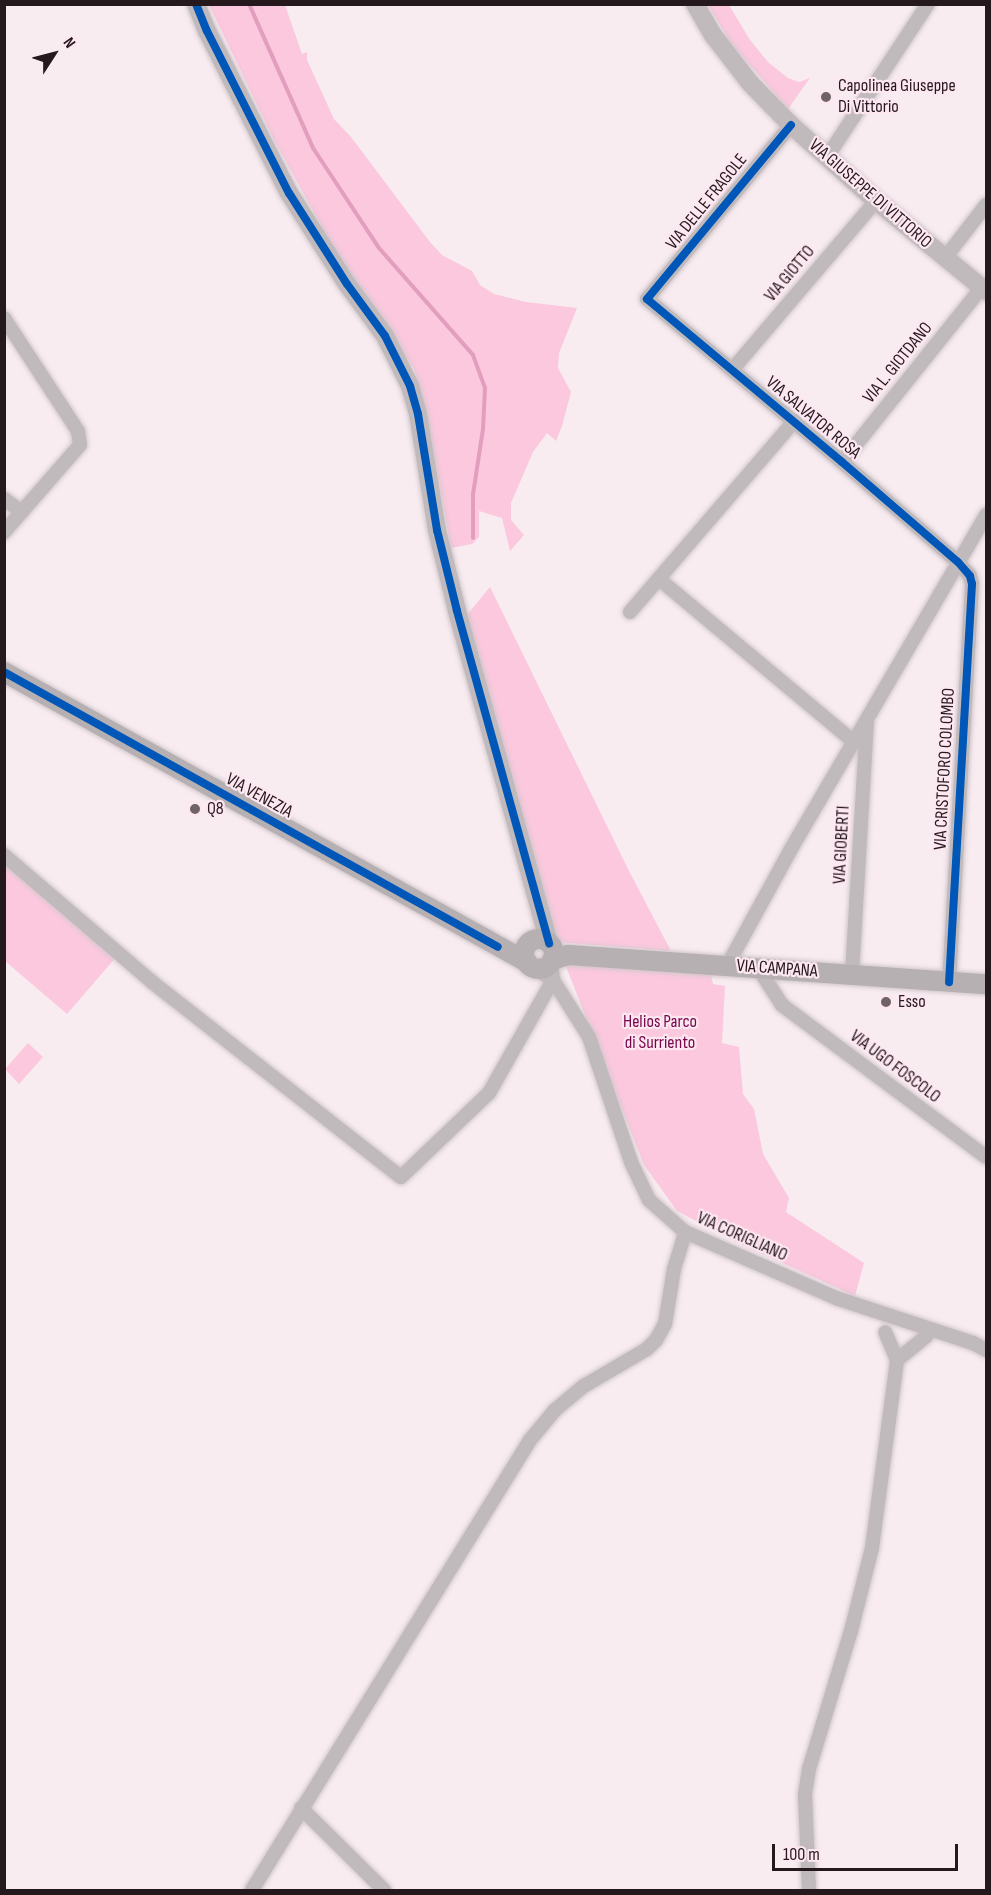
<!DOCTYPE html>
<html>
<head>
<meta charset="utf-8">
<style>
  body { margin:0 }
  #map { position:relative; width:991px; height:1895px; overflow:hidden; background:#f8ecf1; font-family:"Sofia Sans Condensed",sans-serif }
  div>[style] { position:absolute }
  .green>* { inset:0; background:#fbc8de }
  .stream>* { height:4px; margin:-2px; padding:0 2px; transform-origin:2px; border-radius:2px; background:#e29ebd }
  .roads { filter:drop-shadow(0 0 2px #d1c7cb) drop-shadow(0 0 2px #d1c7cb) }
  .minor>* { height:14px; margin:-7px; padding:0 7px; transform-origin:7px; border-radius:7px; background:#c1babc }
  .tertiary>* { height:18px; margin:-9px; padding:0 9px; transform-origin:9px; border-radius:9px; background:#c1babc }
  .secondary>* { height:20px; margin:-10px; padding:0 10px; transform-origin:10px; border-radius:10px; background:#b7b0b3 }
  .secondary>.ring { margin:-10px; padding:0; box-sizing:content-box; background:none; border:20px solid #b7b0b3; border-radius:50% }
  .cycleway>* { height:8px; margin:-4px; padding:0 4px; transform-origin:4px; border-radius:4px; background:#0057b8 }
  .dots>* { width:16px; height:16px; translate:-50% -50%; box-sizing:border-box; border:3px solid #fde7f0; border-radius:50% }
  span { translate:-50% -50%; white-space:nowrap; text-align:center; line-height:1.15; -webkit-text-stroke:4.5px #fde7f0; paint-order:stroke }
  .poi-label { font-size:18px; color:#25191e }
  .left { translate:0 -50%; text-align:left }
  .street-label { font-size:18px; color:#25191e }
  .park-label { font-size:18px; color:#77054a }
  .frame { position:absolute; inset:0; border:6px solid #25191e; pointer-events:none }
  .north { position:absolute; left:24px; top:24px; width:60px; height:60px; -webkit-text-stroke:4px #fde7f0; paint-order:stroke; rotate:54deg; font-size:16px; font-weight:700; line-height:24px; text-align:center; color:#25191e }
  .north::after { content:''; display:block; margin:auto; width:21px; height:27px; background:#25191e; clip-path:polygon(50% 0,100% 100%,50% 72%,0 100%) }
  .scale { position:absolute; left:772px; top:1844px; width:186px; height:27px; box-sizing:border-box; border:3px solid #25191e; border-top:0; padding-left:8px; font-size:18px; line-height:21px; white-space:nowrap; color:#25191e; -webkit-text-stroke:4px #fde7f0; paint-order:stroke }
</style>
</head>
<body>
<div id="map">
  <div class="green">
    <div style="clip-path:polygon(209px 5px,285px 5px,302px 54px,307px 52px,307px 60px,334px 119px,351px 137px,430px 242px,442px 255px,472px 271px,480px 285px,494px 294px,526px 302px,577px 308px,559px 353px,558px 368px,571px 392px,562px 426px,556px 441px,547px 433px,533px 452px,511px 503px,511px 520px,524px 535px,510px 551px,502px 518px,479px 511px,479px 537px,472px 544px,451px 548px,428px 421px,414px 369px,328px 238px,274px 140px)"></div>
    <div style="clip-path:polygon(708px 5px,729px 5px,750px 40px,769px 63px,788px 78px,799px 82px,810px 78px,788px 109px,731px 43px)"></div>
    <div style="clip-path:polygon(490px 587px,629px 871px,671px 951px,557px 942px,467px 615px)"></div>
    <div style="clip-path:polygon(4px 860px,117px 956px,67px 1014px,5px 961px)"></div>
    <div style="clip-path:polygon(565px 964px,711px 975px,713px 984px,725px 986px,722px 1043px,739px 1047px,743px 1094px,754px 1109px,763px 1154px,789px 1198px,786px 1212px,864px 1263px,855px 1296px,734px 1241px,677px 1211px,644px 1165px)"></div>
    <div style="clip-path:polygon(28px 1043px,43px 1057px,19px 1084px,5px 1069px)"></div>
  </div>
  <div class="stream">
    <div style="left:249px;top:4px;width:158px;rotate:66deg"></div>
    <div style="left:313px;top:148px;width:120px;rotate:56.6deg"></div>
    <div style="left:379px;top:248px;width:142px;rotate:48.7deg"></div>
    <div style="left:473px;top:355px;width:35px;rotate:70deg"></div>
    <div style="left:485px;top:388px;width:41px;rotate:92.8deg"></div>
    <div style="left:483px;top:429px;width:66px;rotate:98.7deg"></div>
    <div style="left:473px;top:494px;width:44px;rotate:90deg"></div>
  </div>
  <div class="roads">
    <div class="minor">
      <div style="left:791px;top:125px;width:226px;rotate:129.6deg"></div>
      <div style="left:647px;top:299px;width:254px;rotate:39.9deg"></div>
      <div style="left:842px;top:462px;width:153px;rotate:40.8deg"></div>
      <div style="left:958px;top:562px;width:18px;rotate:49deg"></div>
      <div style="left:970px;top:576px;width:8px;rotate:76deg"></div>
      <div style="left:972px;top:584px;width:399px;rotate:93.3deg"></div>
      <div style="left:827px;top:157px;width:183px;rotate:-56.6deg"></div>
      <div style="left:945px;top:258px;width:67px;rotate:-52.3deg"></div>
      <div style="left:4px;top:318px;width:135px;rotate:56.8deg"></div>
      <div style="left:78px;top:431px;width:14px;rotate:82deg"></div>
      <div style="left:80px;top:445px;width:116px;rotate:131.1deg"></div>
      <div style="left:732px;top:370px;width:222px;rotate:-49.6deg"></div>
      <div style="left:842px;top:462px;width:224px;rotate:-51.3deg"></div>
      <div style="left:4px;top:499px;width:22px;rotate:36deg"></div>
      <div style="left:659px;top:579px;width:254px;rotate:39.9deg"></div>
      <div style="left:630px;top:612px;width:252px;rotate:-49.3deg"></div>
      <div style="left:4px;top:855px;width:195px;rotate:40.6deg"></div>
      <div style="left:152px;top:982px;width:316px;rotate:38.1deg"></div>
      <div style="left:401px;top:1177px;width:122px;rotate:-43.7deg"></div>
      <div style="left:489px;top:1093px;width:130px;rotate:-60.5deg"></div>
      <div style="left:553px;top:980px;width:19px;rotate:-96deg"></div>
      <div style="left:727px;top:966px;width:133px;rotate:-61.3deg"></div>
      <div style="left:791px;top:849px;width:387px;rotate:-59.7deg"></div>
      <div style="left:758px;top:968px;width:44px;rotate:57deg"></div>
      <div style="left:782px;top:1005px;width:254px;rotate:36.7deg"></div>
      <div style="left:537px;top:969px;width:19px;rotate:35deg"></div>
      <div style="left:553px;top:980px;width:67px;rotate:57.7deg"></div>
      <div style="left:589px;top:1037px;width:132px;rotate:71.4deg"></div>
      <div style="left:631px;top:1162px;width:42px;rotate:64.7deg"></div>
      <div style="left:649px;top:1200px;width:48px;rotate:41.6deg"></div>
      <div style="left:685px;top:1232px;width:165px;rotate:23.6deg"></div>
      <div style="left:836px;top:1298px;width:144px;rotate:18.2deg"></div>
      <div style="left:973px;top:1343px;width:15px;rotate:28deg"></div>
      <div style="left:852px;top:974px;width:253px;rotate:-86.6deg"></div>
      <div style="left:897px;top:1360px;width:38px;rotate:-39deg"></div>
      <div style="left:301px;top:1808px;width:117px;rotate:44.7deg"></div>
      <div style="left:252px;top:1890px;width:529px;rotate:-58.29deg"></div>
      <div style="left:530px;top:1440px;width:39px;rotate:-50deg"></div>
      <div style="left:555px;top:1410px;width:38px;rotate:-40deg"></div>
      <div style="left:584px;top:1386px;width:73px;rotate:-30.4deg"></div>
      <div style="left:647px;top:1349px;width:13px;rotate:-45deg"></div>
      <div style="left:656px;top:1340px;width:18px;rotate:-61deg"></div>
      <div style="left:665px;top:1324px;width:56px;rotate:-80.7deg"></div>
      <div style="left:674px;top:1269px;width:39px;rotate:-73deg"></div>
      <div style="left:809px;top:1890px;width:96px;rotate:-92.4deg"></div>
      <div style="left:805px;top:1794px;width:25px;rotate:-81deg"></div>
      <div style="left:809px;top:1769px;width:144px;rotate:-73.1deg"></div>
      <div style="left:851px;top:1631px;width:86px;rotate:-75.8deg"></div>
      <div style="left:872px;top:1548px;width:190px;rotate:-82.4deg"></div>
      <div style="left:897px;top:1360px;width:30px;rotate:-113deg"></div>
    </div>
    <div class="tertiary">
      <div style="left:196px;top:4px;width:29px;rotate:68deg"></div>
      <div style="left:207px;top:31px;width:182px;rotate:63.2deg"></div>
      <div style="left:289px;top:193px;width:108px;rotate:57.5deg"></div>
      <div style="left:347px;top:284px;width:64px;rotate:53.8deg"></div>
      <div style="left:385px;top:336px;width:56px;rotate:63.4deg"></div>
      <div style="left:410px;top:386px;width:29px;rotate:74deg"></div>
      <div style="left:418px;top:414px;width:118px;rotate:80.7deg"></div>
      <div style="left:437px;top:530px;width:83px;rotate:76.1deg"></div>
      <div style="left:457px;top:611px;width:345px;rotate:74.5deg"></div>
      <div style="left:695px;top:4px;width:36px;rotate:60deg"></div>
      <div style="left:713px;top:35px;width:61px;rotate:52.4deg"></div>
      <div style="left:750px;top:83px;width:59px;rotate:45.7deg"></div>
      <div style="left:791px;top:125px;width:114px;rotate:41.8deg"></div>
      <div style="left:876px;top:201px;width:142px;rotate:39.3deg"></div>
    </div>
    <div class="secondary">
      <div style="left:4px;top:672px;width:598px;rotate:29.01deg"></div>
      <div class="ring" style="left:524px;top:939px;width:10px;height:10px"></div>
      <div style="left:552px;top:960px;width:17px;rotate:-17deg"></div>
      <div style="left:568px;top:955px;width:419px;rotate:4deg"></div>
    </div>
  </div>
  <div class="cycleway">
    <div style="left:196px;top:4px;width:29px;rotate:68deg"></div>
    <div style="left:207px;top:31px;width:182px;rotate:63.2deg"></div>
    <div style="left:289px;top:193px;width:108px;rotate:57.5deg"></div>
    <div style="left:347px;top:284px;width:64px;rotate:53.8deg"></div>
    <div style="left:385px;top:336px;width:56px;rotate:63.4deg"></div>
    <div style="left:410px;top:386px;width:29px;rotate:74deg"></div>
    <div style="left:418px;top:414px;width:118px;rotate:80.7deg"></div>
    <div style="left:437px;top:530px;width:83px;rotate:76.1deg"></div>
    <div style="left:457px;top:611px;width:345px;rotate:74.5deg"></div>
    <div style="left:791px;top:125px;width:226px;rotate:129.6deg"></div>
    <div style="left:647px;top:299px;width:254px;rotate:39.9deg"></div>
    <div style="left:842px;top:462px;width:153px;rotate:40.8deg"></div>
    <div style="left:958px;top:562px;width:18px;rotate:49deg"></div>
    <div style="left:970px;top:576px;width:8px;rotate:76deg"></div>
    <div style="left:972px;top:584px;width:399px;rotate:93.3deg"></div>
    <div style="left:4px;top:672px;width:565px;rotate:29.1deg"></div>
  </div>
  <div class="dots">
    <div style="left:826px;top:97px;background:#6f6368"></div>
    <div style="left:195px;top:809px;background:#6f6368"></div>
    <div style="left:886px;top:1002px;background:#6f6368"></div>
  </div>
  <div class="poi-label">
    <span class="left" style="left:838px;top:97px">Capolinea Giuseppe<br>Di Vittorio</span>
    <span class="left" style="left:207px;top:809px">Q8</span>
    <span class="left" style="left:898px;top:1002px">Esso</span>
  </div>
  <div class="street-label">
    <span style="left:870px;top:194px;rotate:41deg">VIA GIUSEPPE DI VITTORIO</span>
    <span style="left:707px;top:202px;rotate:-51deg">VIA DELLE FRAGOLE</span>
    <span style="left:790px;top:274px;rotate:-50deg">VIA GIOTTO</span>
    <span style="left:898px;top:363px;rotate:-51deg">VIA L. GIOTDANO</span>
    <span style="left:813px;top:418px;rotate:40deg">VIA SALVATOR ROSA</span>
    <span style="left:945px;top:769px;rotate:-87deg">VIA CRISTOFORO COLOMBO</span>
    <span style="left:259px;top:796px;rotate:29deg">VIA VENEZIA</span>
    <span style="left:842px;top:845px;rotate:-87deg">VIA GIOBERTI</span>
    <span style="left:777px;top:969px;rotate:4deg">VIA CAMPANA</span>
    <span style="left:895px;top:1067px;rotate:37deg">VIA UGO FOSCOLO</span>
    <span style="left:742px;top:1237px;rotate:24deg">VIA CORIGLIANO</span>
  </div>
  <div class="park-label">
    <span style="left:660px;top:1033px">Helios Parco<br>di Surriento</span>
  </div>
  <div class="frame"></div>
  <div class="north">N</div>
  <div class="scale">100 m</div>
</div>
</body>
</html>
